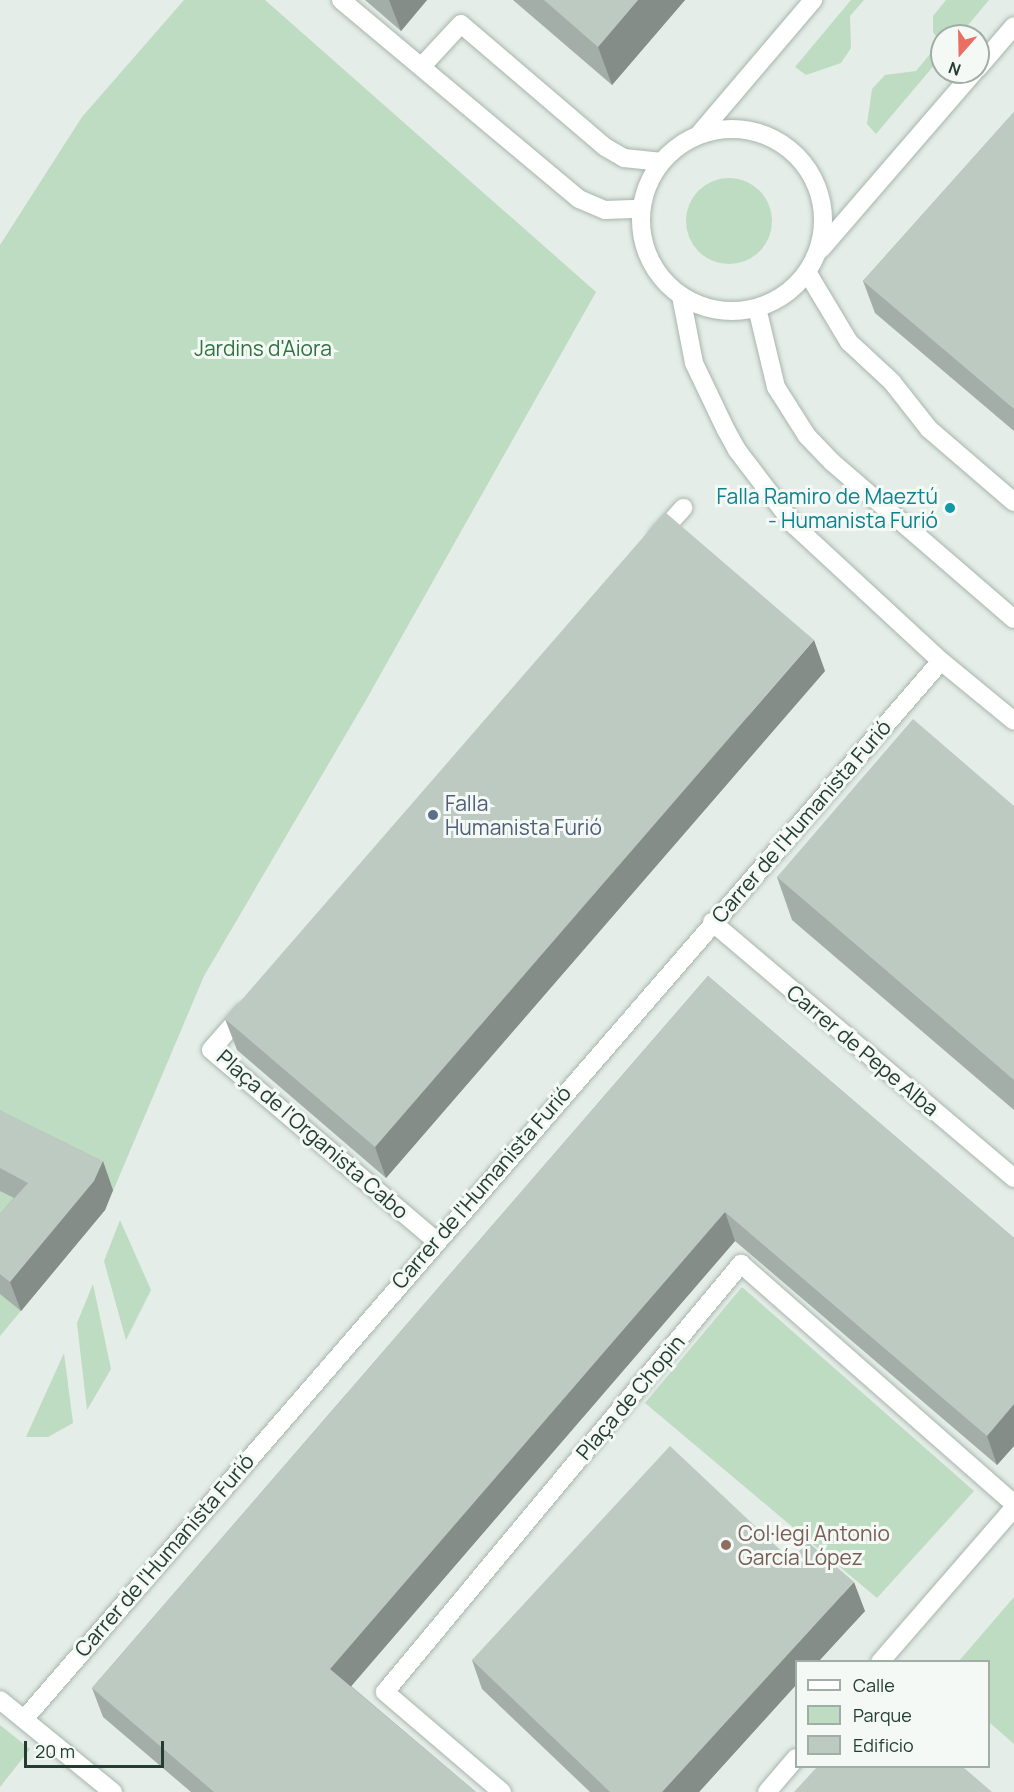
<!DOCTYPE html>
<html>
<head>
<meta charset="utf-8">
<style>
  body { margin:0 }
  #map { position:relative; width:1014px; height:1792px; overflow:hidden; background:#e4ede7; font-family:Manrope,sans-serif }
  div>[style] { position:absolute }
  .green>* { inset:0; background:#bedcc1 }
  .round { border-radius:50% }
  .roads { filter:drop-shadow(0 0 2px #a7b5ad) drop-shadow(0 0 2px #a7b5ad) }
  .minor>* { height:18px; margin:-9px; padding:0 9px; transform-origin:9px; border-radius:9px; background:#fff }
  .minor>.ring { margin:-9px; padding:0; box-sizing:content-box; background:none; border:18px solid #fff; border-radius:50% }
  .wall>* { inset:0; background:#a2aea7 }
  .shaded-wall>* { inset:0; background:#848d88 }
  .building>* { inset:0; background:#bccac2 }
  .dots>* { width:16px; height:16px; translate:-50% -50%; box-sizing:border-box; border:3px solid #f4f9f6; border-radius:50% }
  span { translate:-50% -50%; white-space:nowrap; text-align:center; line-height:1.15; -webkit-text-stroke:6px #f4f9f6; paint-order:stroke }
  .park-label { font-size:21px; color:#30723f }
  .culture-label { font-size:21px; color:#0d838f }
  .right { translate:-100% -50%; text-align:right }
  .service-label { font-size:21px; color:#4e5e75 }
  .left { translate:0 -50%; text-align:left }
  .street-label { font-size:21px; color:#243d32 }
  .education-label { font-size:21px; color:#785e54 }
  .legend { position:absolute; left:795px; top:1660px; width:195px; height:108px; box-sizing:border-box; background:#f4f9f6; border:2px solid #a1aea8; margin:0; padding:8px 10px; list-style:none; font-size:18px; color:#243d32 }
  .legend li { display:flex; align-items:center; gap:12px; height:30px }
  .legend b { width:30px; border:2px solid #a1aea8 }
  .north { position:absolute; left:930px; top:24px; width:60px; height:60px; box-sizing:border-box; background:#f4f9f6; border:2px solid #a1aea8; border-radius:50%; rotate:200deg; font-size:16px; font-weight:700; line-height:24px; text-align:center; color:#243d32 }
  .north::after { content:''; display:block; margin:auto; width:21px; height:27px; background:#eb6e63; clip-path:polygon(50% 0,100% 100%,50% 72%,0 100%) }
  .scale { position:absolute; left:24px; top:1741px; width:140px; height:27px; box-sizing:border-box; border:3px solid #243d32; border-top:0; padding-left:8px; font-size:18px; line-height:21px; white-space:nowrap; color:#243d32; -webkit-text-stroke:4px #f4f9f6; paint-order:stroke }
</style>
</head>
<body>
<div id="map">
  <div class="green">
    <div style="clip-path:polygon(184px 0,265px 0,596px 292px,366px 700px,204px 976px,105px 1210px,0 1336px,0 245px,82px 117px)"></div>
    <div style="clip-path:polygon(851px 0,864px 0,850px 16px,851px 48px,841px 63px,806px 75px,795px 67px)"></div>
    <div style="clip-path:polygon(946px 0,989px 0,959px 36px,942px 36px,942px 56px,876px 134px,867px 124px,872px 89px,885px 75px,916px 71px,940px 42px,933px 32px,933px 16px)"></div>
    <div class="round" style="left:686px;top:178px;width:86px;height:86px"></div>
    <div style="clip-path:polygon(120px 1220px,151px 1290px,126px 1340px,104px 1261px)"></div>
    <div style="clip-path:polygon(93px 1284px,111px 1369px,87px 1410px,77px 1323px)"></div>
    <div style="clip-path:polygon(742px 1287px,974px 1491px,877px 1598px,645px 1403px)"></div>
    <div style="clip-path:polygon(64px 1353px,73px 1423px,48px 1437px,26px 1437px)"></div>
    <div style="clip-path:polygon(1014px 1597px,1014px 1744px,989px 1722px,988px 1662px,959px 1661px)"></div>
    <div style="clip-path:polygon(0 1725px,30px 1749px,0 1787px)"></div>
  </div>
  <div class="roads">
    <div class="minor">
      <div style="left:341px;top:0;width:310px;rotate:39.9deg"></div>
      <div style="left:579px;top:199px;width:28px;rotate:23deg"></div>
      <div style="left:605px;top:210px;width:35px;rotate:-2deg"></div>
      <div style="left:422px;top:66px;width:57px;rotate:-47.1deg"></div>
      <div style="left:461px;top:24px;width:189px;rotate:40.5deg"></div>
      <div style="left:605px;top:147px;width:22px;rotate:30deg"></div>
      <div style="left:624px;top:158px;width:36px;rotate:6deg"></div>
      <div style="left:978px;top:68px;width:55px;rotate:-49.4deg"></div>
      <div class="ring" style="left:641px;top:129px;width:164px;height:164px"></div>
      <div style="left:700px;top:133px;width:175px;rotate:-49.6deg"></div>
      <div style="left:821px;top:249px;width:234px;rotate:-49.2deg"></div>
      <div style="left:807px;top:272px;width:82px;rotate:59deg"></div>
      <div style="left:849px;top:342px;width:59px;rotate:42.9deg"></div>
      <div style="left:892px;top:382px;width:60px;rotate:51.8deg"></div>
      <div style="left:929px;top:429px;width:112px;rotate:40.7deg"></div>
      <div style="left:681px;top:296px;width:68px;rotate:79deg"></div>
      <div style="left:694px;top:363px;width:74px;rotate:64.5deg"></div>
      <div style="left:726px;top:430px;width:23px;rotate:61deg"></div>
      <div style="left:737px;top:450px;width:96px;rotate:52.7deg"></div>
      <div style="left:795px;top:526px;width:199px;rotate:42.8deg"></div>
      <div style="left:941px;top:661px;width:94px;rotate:39.4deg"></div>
      <div style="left:757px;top:308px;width:81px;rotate:76.5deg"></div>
      <div style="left:776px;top:387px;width:58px;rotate:57.7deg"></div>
      <div style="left:807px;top:436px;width:36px;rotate:46deg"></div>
      <div style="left:832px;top:462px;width:240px;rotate:40.8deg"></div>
      <div style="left:658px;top:536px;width:38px;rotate:-48deg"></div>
      <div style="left:712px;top:922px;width:396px;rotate:40.3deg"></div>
      <div style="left:244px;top:1012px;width:50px;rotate:131deg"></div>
      <div style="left:211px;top:1050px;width:294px;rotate:40.3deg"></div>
      <div style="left:880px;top:1662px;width:204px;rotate:-49deg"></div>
      <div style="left:0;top:1700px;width:146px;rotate:39.2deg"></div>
      <div style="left:26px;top:1717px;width:1397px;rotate:-49.09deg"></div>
      <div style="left:502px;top:1792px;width:154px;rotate:-139.5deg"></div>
      <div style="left:385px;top:1692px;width:557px;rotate:-50.25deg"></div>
      <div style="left:741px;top:1264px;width:363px;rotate:41.3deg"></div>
      <div style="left:767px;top:1792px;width:45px;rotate:-49.5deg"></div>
    </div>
  </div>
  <div class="wall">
    <div style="clip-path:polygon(365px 0,427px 0,401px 31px)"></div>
    <div style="clip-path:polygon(513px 0,685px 0,612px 85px)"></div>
    <div style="clip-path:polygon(1014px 112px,1014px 431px,875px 313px,863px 281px)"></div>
    <div style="clip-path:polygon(825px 671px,386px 1178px,237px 1050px,225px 1019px)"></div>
    <div style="clip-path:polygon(1014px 806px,1014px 1110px,792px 920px,777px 877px)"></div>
    <div style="clip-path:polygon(708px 976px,1014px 1238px,1014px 1446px,997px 1465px,735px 1241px,351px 1686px,476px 1792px,191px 1792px,103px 1717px,92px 1688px)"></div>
    <div style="clip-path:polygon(0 1110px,113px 1190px,105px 1210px,21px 1311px,0 1294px,0 1214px,14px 1198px,0 1191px)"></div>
    <div style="clip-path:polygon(791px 1560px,865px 1611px,818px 1662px,796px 1662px,796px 1685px,699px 1792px,590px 1792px,482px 1689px,472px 1660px)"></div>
  </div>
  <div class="shaded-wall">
    <div style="clip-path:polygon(389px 0,427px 0,401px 31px)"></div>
    <div style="clip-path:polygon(638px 0,685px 0,612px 85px,598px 47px)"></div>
    <div style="clip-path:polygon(814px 640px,825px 671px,386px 1178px,375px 1147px)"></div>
    <div style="clip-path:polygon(103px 1161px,113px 1190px,105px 1210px,21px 1311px,10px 1282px)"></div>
    <div style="clip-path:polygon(725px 1212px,735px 1241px,341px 1698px,330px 1669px)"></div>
    <div style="clip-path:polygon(1014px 1404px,1014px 1446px,997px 1465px,987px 1436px)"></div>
    <div style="clip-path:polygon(854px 1582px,865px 1611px,818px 1662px,796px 1662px,796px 1685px,699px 1792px,662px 1792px)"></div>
  </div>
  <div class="building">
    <div style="clip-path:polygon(544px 0,638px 0,598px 47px)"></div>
    <div style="clip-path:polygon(1014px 112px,1014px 409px,863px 281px)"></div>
    <div style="clip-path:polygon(665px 512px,814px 640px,375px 1147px,225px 1019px)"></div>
    <div style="clip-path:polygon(913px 719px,1014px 806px,1014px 1080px,777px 877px)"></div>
    <div style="clip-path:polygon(708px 976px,1014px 1238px,1014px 1404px,987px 1436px,725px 1212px,330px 1669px,476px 1792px,214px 1792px,92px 1688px)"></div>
    <div style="clip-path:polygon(0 1110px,103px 1161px,94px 1181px,10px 1282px,0 1274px,0 1214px,28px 1183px,0 1168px)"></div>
    <div style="clip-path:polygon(670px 1446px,791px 1560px,808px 1542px,854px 1582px,662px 1792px,610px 1792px,472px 1660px)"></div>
    <div style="clip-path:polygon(817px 1767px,963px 1767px,992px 1792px,794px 1792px)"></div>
  </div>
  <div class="dots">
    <div style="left:950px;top:508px;background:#0f9aa8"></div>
    <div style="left:433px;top:815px;background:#5c6f8a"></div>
    <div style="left:726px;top:1545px;background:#8d6e63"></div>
  </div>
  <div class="park-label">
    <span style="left:263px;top:348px">Jardins d'Aiora</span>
  </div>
  <div class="culture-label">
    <span class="right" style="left:938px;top:508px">Falla Ramiro de Maeztú<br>- Humanista Furió</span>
  </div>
  <div class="service-label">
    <span class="left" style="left:445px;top:815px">Falla<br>Humanista Furió</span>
  </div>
  <div class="street-label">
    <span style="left:801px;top:821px;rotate:-49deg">Carrer de l'Humanista Furió</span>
    <span style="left:863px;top:1050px;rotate:40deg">Carrer de Pepe Alba</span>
    <span style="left:313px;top:1134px;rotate:41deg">Plaça de l'Organista Cabo</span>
    <span style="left:481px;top:1187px;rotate:-49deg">Carrer de l'Humanista Furió</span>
    <span style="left:630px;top:1397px;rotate:-50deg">Plaça de Chopin</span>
    <span style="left:164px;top:1555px;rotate:-49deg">Carrer de l'Humanista Furió</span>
  </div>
  <div class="education-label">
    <span class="left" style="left:738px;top:1545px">Col·legi Antonio<br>García López</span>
  </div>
  <ul class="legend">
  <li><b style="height:8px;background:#fff"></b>Calle</li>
  <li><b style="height:16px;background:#bedcc1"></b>Parque</li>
  <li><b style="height:16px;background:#bccac2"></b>Edificio</li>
  </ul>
  <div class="north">N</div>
  <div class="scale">20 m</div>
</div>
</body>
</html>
